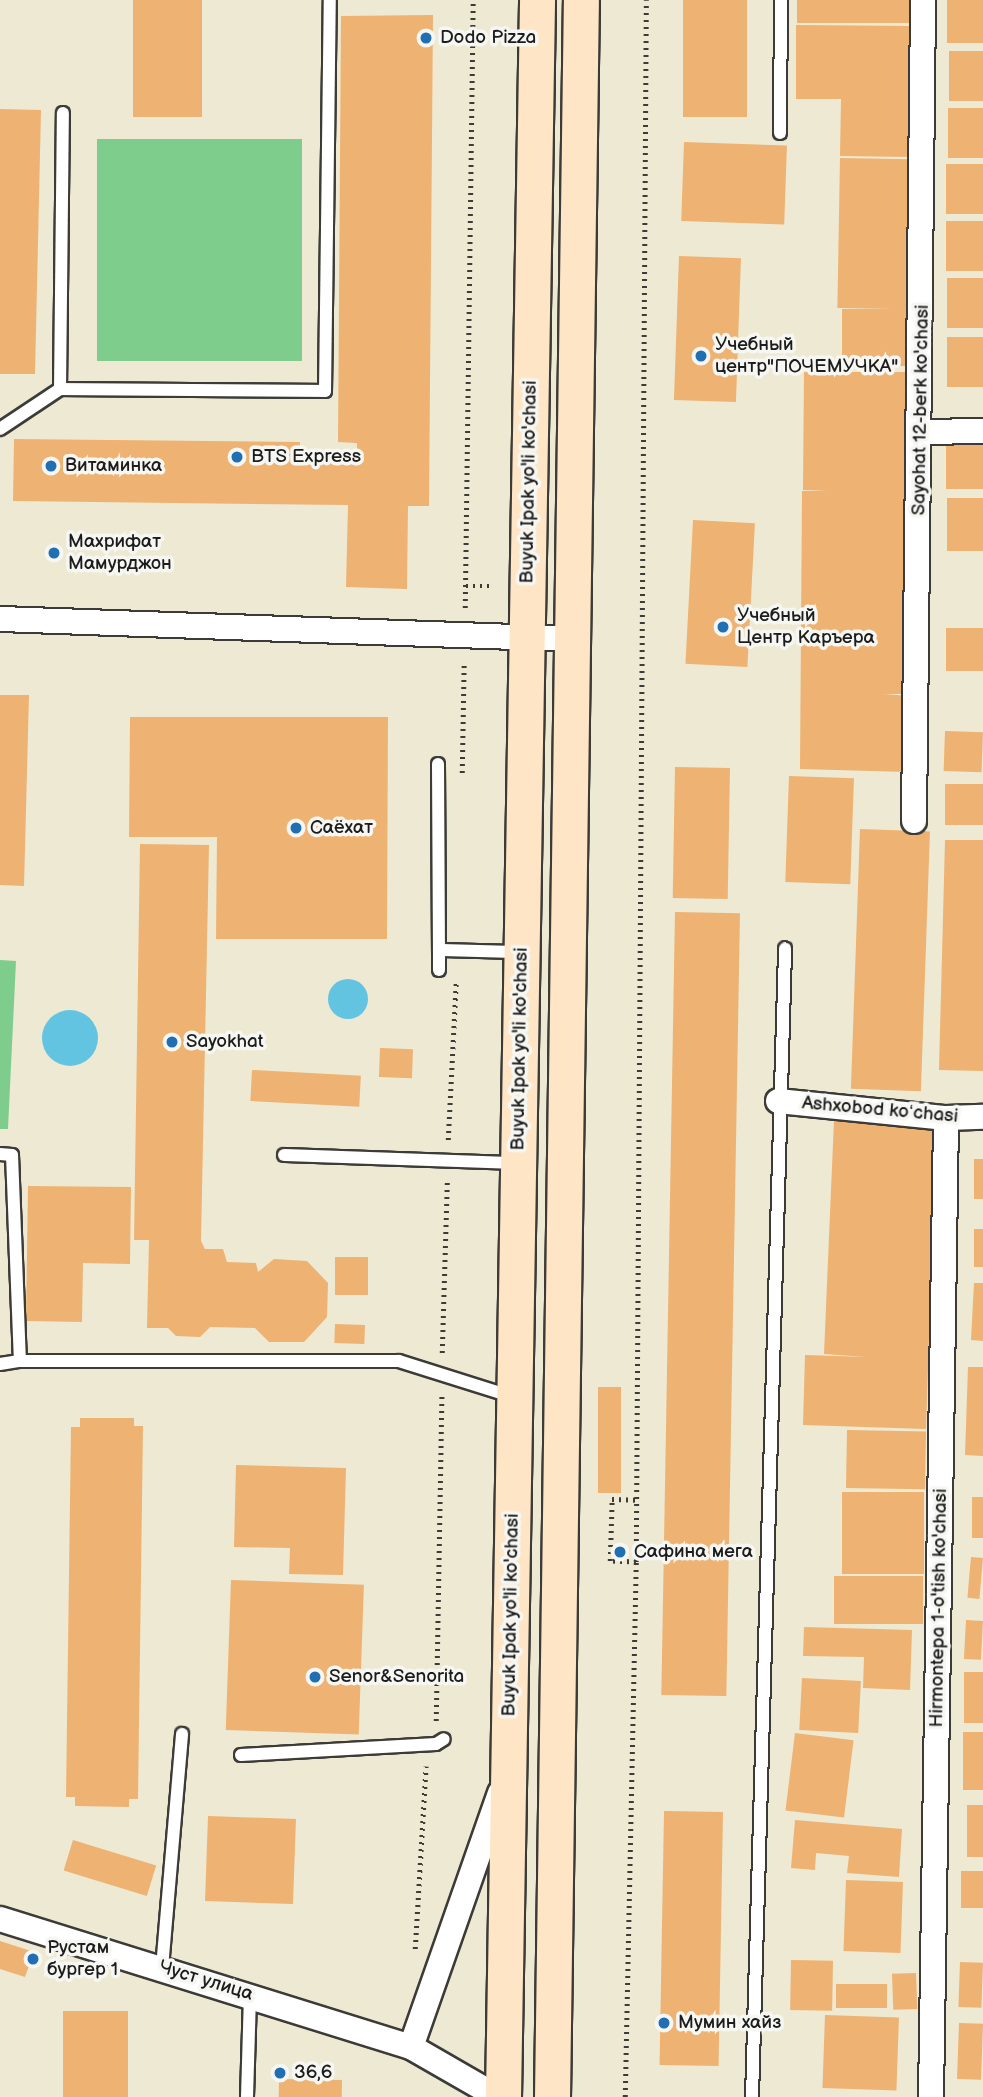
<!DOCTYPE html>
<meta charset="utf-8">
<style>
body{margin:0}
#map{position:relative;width:983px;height:2097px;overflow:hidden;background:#eee9d2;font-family:"Balsamiq Sans",sans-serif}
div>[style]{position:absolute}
.green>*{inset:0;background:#7fcd8c;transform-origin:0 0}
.water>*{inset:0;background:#62c4e1}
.round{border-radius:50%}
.building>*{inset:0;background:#eeb272;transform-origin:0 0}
.path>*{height:4.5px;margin-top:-2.25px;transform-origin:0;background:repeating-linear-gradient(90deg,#3c3b37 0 2px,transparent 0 7px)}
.roads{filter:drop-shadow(2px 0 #3c3b37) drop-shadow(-2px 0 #3c3b37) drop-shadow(0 2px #3c3b37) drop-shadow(0 -2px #3c3b37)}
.lane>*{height:12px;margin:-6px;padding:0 6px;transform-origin:6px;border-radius:6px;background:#fff}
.street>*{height:24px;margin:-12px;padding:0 12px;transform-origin:12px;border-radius:12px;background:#fff}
.secondary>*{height:35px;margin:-17.5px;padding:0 17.5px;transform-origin:17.5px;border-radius:17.5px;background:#fde5c5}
.dots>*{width:19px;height:19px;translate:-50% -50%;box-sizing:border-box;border:4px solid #f6f6f2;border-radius:50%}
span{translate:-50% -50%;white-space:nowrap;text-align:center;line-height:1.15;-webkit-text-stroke:7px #f6f6f2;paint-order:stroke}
.poi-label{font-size:19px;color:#1c1c1c}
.left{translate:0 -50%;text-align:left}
.street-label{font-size:19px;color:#1c1c1c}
</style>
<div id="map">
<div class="green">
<i style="left:97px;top:139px;width:205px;height:222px"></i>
<i style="clip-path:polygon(0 960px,16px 961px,8px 1129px,0 1129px)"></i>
</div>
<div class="water">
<i class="round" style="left:328px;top:979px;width:40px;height:40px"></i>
<i class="round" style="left:42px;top:1010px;width:56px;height:56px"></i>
</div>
<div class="building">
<i style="left:133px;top:0;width:69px;height:117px"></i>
<i style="left:683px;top:0;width:64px;height:117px"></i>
<i style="left:797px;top:0;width:114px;height:23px"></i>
<i style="left:947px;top:0;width:36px;height:43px"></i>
<i style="clip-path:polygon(433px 15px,429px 506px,408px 506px,407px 589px,346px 587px,348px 505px,13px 501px,14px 439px,300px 442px,299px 462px,357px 462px,357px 443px,338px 442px,341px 16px)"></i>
<i style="clip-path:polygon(796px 25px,912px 26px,911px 157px,840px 156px,841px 99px,796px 99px)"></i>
<i style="left:949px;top:51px;width:34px;height:50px"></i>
<i style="left:948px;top:108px;width:35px;height:50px"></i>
<i style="clip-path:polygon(0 109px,41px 110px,35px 374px,0 374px)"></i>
<i style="left:684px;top:142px;width:103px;height:79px;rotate:2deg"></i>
<i style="left:840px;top:158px;width:71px;height:150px;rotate:1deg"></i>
<i style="left:983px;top:164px;width:50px;height:37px;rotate:90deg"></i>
<i style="left:946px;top:221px;width:37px;height:50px"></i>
<i style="left:679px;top:256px;width:62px;height:144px;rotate:2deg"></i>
<i style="left:947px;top:278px;width:36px;height:50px"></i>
<i style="left:909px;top:309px;width:57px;height:67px;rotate:90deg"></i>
<i style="left:947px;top:337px;width:36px;height:50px"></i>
<i style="clip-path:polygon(804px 372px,909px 372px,909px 694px,884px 694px,909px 696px,907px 772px,800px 769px,802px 491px,828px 491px,803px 490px)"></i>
<i style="left:983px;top:444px;width:45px;height:37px;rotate:90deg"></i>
<i style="left:983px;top:498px;width:53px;height:36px;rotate:90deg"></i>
<i style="left:693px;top:520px;width:62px;height:144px;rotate:3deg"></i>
<i style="left:946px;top:628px;width:37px;height:43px"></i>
<i style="clip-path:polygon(0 695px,29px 695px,24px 886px,0 885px)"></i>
<i style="clip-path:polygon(130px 717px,388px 717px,387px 939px,216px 939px,217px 837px,129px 837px)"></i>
<i style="left:945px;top:731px;width:38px;height:40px;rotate:2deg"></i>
<i style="left:675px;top:767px;width:55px;height:131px;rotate:1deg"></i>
<i style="left:789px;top:776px;width:65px;height:106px;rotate:2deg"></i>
<i style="left:945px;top:784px;width:38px;height:41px"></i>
<i style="left:860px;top:829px;width:70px;height:260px;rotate:2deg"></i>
<i style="clip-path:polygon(945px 840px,983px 840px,983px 1071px,939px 1070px)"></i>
<i style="clip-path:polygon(140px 844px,209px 845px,201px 1241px,205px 1249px,223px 1249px,227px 1262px,256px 1263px,258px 1272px,274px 1259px,307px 1261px,328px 1283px,327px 1317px,304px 1342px,269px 1342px,255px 1328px,210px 1327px,200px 1337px,176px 1336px,168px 1328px,147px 1328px,149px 1240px,134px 1240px)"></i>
<i style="left:675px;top:912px;width:65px;height:783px;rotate:1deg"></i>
<i style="left:380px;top:1048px;width:33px;height:29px;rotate:2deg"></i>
<i style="left:252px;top:1070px;width:109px;height:31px;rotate:3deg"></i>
<i style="clip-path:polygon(834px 1120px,936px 1123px,926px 1429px,803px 1425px,805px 1355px,867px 1357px,824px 1354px)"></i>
<i style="left:974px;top:1159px;width:9px;height:40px"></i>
<i style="clip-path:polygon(28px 1186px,131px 1187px,130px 1264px,83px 1263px,82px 1322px,26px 1321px)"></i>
<i style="left:974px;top:1229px;width:9px;height:38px"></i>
<i style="left:335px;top:1257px;width:33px;height:38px"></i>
<i style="clip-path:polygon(974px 1283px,983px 1283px,983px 1341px,971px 1340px)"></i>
<i style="left:335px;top:1324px;width:30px;height:19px;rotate:2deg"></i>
<i style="clip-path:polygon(968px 1367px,983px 1367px,983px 1456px,965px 1455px)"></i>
<i style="left:598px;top:1387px;width:23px;height:106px"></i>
<i style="clip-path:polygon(80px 1418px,134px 1418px,134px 1426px,143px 1426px,138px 1799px,129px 1799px,129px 1807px,75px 1806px,75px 1797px,66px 1797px,71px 1427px,80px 1427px)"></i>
<i style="left:847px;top:1430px;width:79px;height:58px;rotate:1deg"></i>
<i style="clip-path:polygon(236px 1465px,346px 1468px,343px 1575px,289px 1574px,290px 1548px,234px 1547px)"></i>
<i style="left:842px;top:1492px;width:82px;height:82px"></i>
<i style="left:972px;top:1497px;width:11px;height:41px"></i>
<i style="left:971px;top:1557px;width:12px;height:41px;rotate:5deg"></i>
<i style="left:923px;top:1576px;width:48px;height:89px;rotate:90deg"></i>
<i style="left:231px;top:1580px;width:133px;height:150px;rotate:2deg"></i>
<i style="left:966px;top:1620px;width:17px;height:39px;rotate:3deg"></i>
<i style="clip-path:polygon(804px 1627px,912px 1630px,910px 1690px,863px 1688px,864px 1657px,803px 1656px)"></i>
<i style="left:964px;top:1672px;width:19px;height:51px"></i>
<i style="left:802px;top:1678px;width:59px;height:52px;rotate:3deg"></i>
<i style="left:963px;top:1732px;width:20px;height:58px"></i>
<i style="left:795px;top:1733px;width:59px;height:78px;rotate:7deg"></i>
<i style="left:967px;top:1805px;width:16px;height:52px"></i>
<i style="left:664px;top:1811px;width:59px;height:254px;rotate:1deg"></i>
<i style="left:208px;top:1816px;width:88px;height:85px;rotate:2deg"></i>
<i style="clip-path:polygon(795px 1820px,902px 1829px,899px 1877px,847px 1873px,849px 1856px,816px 1853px,815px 1870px,791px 1868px)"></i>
<i style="left:73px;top:1840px;width:87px;height:32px;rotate:17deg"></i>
<i style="left:961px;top:1871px;width:22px;height:37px"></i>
<i style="left:846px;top:1880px;width:57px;height:71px;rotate:2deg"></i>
<i style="clip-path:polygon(0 1941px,34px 1952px,25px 1977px,0 1969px)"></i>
<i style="left:791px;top:1960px;width:42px;height:50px;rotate:1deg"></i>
<i style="left:960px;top:1962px;width:23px;height:45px;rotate:2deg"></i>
<i style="left:916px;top:1973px;width:36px;height:24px;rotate:88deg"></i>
<i style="left:836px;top:1984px;width:51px;height:24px"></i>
<i style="left:63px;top:2011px;width:65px;height:86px"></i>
<i style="left:825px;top:2015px;width:74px;height:73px;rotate:2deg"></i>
<i style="left:959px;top:2023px;width:24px;height:56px;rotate:2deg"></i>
<i style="left:279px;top:2079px;width:63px;height:18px;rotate:1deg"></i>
</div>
<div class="path">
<i style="left:466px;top:586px;width:25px"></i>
<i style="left:465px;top:608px;width:608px;rotate:-89.25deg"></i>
<i style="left:462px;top:773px;width:111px;rotate:-89deg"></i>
<i style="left:448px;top:1140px;width:159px;rotate:-87.1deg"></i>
<i style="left:442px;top:1353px;width:173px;rotate:-88.3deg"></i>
<i style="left:636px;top:1562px;width:26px;rotate:-178deg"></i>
<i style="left:610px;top:1561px;width:62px;rotate:-88.2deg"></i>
<i style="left:612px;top:1499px;width:25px;rotate:2deg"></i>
<i style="left:436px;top:1721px;width:328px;rotate:-89deg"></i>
<i style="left:415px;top:1949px;width:183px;rotate:-86.6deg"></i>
<i style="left:625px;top:2097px;width:535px;rotate:-88.82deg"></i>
<i style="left:636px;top:1562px;width:1562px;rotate:-89.63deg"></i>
</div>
<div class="roads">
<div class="lane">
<i style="left:780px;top:133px;width:133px;rotate:-89.6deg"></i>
<i style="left:60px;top:389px;width:276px;rotate:-89.4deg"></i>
<i style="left:0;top:429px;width:72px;rotate:-33.7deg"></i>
<i style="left:60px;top:389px;width:265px;rotate:0.4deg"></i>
<i style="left:325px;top:391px;width:391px;rotate:-89.3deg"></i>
<i style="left:438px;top:764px;width:186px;rotate:89.7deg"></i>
<i style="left:439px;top:970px;width:20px;rotate:-90deg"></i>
<i style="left:439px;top:950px;width:79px;rotate:1.5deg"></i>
<i style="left:0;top:1154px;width:12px;rotate:5deg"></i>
<i style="left:12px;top:1155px;width:206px;rotate:87.8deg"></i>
<i style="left:20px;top:1361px;width:379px"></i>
<i style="left:399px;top:1361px;width:120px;rotate:17.5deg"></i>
<i style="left:284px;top:1155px;width:234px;rotate:2deg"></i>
<i style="left:0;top:1364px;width:20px;rotate:-9deg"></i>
<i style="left:241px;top:1755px;width:195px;rotate:-3.2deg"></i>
<i style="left:436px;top:1744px;width:9px;rotate:-32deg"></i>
<i style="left:162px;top:1968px;width:235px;rotate:-85.1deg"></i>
<i style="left:247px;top:2097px;width:103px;rotate:-88.3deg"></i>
<i style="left:752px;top:2097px;width:1149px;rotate:-88.35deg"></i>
</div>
<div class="street">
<i style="left:921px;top:432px;width:62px;rotate:-0.9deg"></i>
<i style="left:0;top:619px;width:572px;rotate:2deg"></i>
<i style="left:914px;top:821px;width:821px;rotate:-89.37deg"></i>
<i style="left:778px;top:1101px;width:169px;rotate:5.8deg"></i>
<i style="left:946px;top:1118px;width:37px;rotate:-2deg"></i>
<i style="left:0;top:1919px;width:430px;rotate:17.3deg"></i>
<i style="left:411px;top:2047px;width:100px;rotate:29.9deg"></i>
<i style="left:411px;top:2047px;width:269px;rotate:-70.7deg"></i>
<i style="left:931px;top:2097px;width:979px;rotate:-89.12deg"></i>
</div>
<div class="secondary">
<i style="left:503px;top:2097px;width:2097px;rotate:-89.07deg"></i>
<i style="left:552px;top:2097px;width:2097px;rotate:-89.21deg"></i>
</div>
</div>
<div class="dots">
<i style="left:426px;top:38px;background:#1f6fb2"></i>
<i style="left:701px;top:356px;background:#1f6fb2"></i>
<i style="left:237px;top:457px;background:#1f6fb2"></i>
<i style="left:51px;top:466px;background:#1f6fb2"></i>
<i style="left:54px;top:553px;background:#1f6fb2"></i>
<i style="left:723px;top:627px;background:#1f6fb2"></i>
<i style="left:296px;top:828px;background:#1f6fb2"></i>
<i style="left:172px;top:1042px;background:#1f6fb2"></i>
<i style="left:620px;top:1552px;background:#1f6fb2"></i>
<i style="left:315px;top:1677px;background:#1f6fb2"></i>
<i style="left:33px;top:1959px;background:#1f6fb2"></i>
<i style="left:664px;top:2023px;background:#1f6fb2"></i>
<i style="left:280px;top:2073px;background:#1f6fb2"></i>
</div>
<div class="poi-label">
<span class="left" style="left:440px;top:38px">Dodo Pizza</span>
<span class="left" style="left:715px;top:356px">Учебный<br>центр"ПОЧЕМУЧКА"</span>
<span class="left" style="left:251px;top:457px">BTS Express</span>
<span class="left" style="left:65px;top:466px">Витаминка</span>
<span class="left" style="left:68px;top:553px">Махрифат<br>Мамурджон</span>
<span class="left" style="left:737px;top:627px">Учебный<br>Центр Каръера</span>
<span class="left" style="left:310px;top:828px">Саёхат</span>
<span class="left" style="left:186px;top:1042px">Sayokhat</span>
<span class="left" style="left:634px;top:1552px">Сафина мега</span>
<span class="left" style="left:329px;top:1677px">Senor&amp;Senorita</span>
<span class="left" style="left:47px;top:1959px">Рустам<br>бургер 1</span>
<span class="left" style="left:678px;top:2023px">Мумин хайз</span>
<span class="left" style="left:294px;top:2073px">36,6</span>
</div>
<div class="street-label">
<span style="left:921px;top:410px;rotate:-89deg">Sayohat 12-berk ko'chasi</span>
<span style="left:529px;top:482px;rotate:-89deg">Buyuk Ipak yo'li ko'chasi</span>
<span style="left:520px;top:1049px;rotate:-89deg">Buyuk Ipak yo'li ko'chasi</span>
<span style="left:880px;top:1110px;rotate:5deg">Ashxobod koʻchasi</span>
<span style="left:939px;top:1608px;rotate:-89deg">Hirmontepa 1-o'tish ko'chasi</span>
<span style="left:511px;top:1615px;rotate:-89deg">Buyuk Ipak yo'li ko'chasi</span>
<span style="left:206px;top:1981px;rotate:17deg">Чуст улица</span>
</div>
</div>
